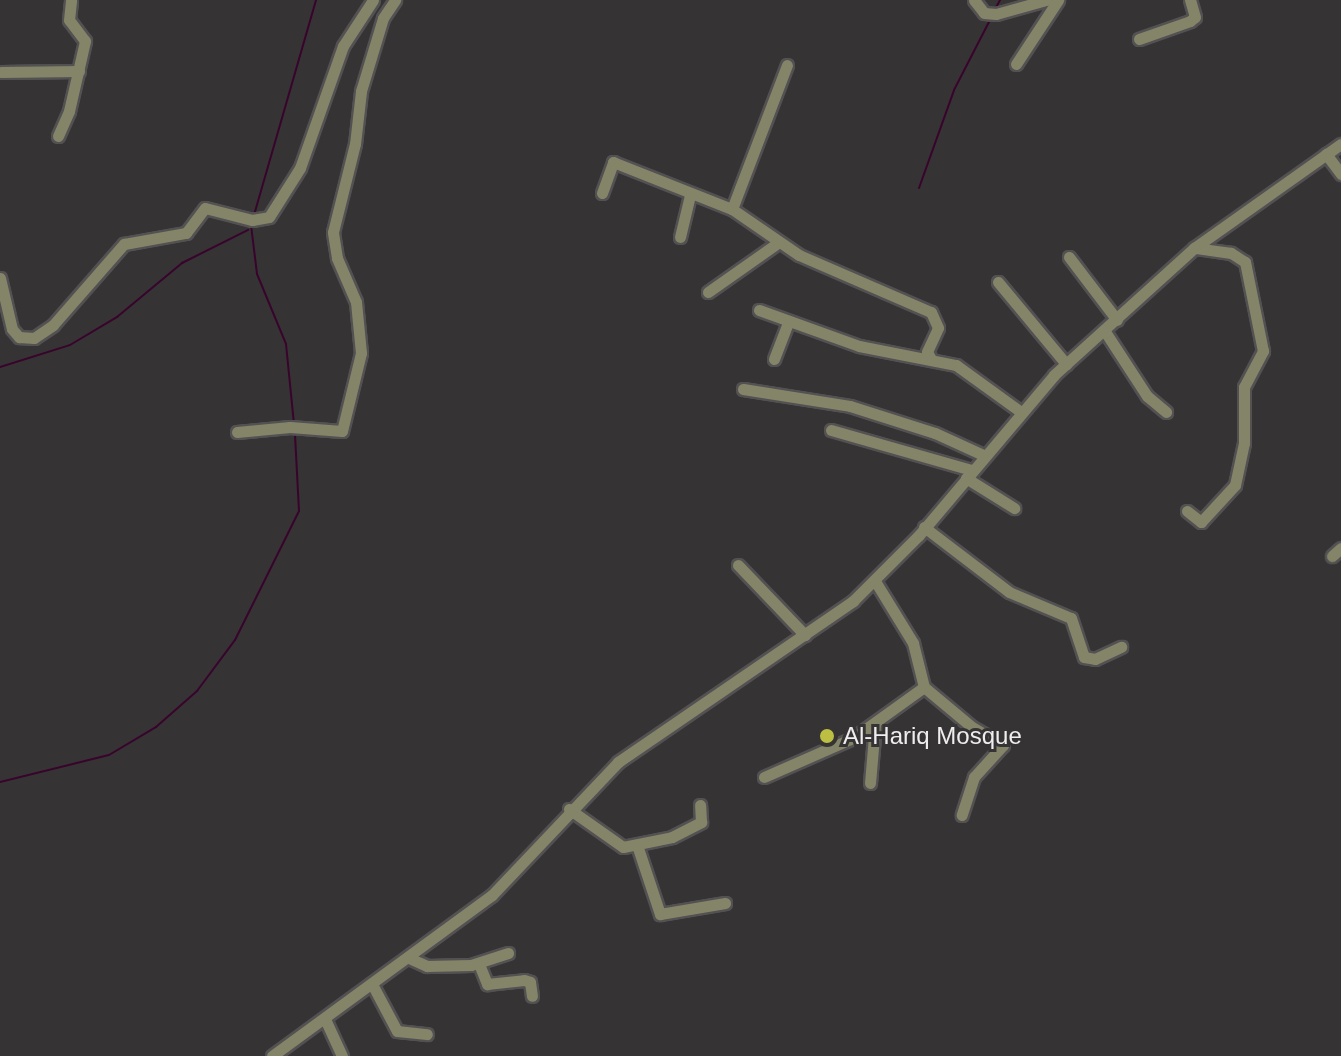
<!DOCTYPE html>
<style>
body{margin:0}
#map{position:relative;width:1341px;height:1056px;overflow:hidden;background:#363335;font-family:Helvetica,sans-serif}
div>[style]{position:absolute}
.stream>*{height:2px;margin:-1px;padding:0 1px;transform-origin:1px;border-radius:1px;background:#39042c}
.roads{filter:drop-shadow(2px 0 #545153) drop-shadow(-2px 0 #545153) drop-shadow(0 2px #545153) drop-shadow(0 -2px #545153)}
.minor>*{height:11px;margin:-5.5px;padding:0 5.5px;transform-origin:5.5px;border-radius:5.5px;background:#848568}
.dots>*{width:22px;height:22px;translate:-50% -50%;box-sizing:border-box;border:4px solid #363335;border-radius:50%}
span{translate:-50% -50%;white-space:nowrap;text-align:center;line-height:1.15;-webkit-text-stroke:6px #363335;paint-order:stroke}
.poi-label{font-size:24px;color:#efedee}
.left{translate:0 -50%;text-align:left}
</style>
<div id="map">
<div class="stream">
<i style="left:994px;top:11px;width:13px;rotate:-61deg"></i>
<i style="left:919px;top:188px;width:104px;rotate:-70.3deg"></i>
<i style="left:954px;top:90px;width:79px;rotate:-62.8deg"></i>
<i style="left:254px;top:215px;width:224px;rotate:-73.9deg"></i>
<i style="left:251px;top:225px;width:49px;rotate:83deg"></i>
<i style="left:257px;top:274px;width:76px;rotate:67.5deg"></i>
<i style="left:286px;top:344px;width:80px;rotate:84.3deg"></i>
<i style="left:0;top:367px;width:73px;rotate:-17.4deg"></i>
<i style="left:70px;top:345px;width:55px;rotate:-30.8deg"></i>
<i style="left:117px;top:317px;width:85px;rotate:-39.7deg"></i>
<i style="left:182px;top:263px;width:74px;rotate:-26.6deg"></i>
<i style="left:0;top:782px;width:112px;rotate:-13.9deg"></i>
<i style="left:109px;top:755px;width:55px;rotate:-30.8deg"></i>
<i style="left:156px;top:727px;width:55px;rotate:-41.3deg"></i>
<i style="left:197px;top:691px;width:64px;rotate:-53.3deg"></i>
<i style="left:235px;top:640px;width:144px;rotate:-63.6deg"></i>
<i style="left:299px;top:511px;width:77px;rotate:-93deg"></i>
</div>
<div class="roads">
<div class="minor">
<i style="left:974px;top:0;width:16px;rotate:52deg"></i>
<i style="left:984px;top:13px;width:12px;rotate:5deg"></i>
<i style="left:996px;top:14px;width:52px;rotate:-15.6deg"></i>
<i style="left:1139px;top:39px;width:54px;rotate:-19.4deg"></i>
<i style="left:1190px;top:21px;width:6px;rotate:-39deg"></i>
<i style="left:1195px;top:17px;width:18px;rotate:-106deg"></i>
<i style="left:1016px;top:64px;width:77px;rotate:-56.7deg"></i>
<i style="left:1px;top:72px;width:78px;rotate:-0.7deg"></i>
<i style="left:58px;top:136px;width:27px;rotate:-66deg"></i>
<i style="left:69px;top:111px;width:72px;rotate:-77.1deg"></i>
<i style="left:85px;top:41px;width:26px;rotate:-127deg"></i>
<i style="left:69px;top:20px;width:20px;rotate:-84deg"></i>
<i style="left:1326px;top:154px;width:25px;rotate:53deg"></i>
<i style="left:602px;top:193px;width:33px;rotate:-70deg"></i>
<i style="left:613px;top:162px;width:128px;rotate:21.6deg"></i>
<i style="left:732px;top:209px;width:81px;rotate:34.5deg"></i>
<i style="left:799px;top:255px;width:144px;rotate:23.4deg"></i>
<i style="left:931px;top:312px;width:17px;rotate:66deg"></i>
<i style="left:938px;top:328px;width:26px;rotate:115deg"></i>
<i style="left:927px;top:352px;width:8px;rotate:60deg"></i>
<i style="left:732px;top:209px;width:154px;rotate:-69.1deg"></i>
<i style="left:680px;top:237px;width:43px;rotate:-76.6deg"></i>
<i style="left:1069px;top:257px;width:79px;rotate:52.7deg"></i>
<i style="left:0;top:278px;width:52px;rotate:76.8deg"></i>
<i style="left:12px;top:329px;width:11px;rotate:49deg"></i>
<i style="left:19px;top:337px;width:15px;rotate:4deg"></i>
<i style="left:34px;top:338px;width:23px;rotate:-34deg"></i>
<i style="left:53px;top:325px;width:108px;rotate:-48.8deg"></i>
<i style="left:124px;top:244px;width:63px;rotate:-10.1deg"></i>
<i style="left:186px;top:233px;width:31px;rotate:-53deg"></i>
<i style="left:205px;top:208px;width:49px;rotate:14.3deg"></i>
<i style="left:252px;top:220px;width:17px;rotate:-10deg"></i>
<i style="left:269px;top:217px;width:58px;rotate:-57.7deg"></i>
<i style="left:300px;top:168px;width:129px;rotate:-70.6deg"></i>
<i style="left:343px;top:46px;width:55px;rotate:-56.9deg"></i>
<i style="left:998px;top:282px;width:107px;rotate:50.3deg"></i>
<i style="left:708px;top:292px;width:83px;rotate:-35.2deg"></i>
<i style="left:759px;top:310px;width:106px;rotate:19.8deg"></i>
<i style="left:859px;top:346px;width:99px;rotate:11.1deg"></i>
<i style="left:956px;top:365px;width:80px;rotate:35.9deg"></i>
<i style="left:1104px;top:330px;width:79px;rotate:56.9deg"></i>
<i style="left:1147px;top:396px;width:25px;rotate:40deg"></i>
<i style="left:774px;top:359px;width:40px;rotate:-69deg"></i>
<i style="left:743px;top:389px;width:108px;rotate:9deg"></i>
<i style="left:850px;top:406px;width:89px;rotate:17.6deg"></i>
<i style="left:935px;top:433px;width:53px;rotate:24.6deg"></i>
<i style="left:831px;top:430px;width:146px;rotate:15.9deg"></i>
<i style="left:237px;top:432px;width:53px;rotate:-5.4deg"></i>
<i style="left:290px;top:427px;width:52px;rotate:4.4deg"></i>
<i style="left:342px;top:431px;width:80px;rotate:-76.3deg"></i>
<i style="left:361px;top:353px;width:51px;rotate:-95.6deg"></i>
<i style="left:356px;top:302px;width:48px;rotate:-113.4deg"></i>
<i style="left:337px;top:258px;width:26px;rotate:-99deg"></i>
<i style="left:333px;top:232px;width:91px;rotate:-76deg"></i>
<i style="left:355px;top:144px;width:53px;rotate:-83.5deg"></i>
<i style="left:361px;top:91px;width:76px;rotate:-73.2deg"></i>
<i style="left:383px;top:18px;width:22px;rotate:-56deg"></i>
<i style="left:966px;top:478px;width:57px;rotate:32deg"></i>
<i style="left:1187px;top:511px;width:18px;rotate:38deg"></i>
<i style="left:1201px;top:522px;width:50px;rotate:-47.4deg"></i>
<i style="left:1235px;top:485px;width:43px;rotate:-77.9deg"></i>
<i style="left:1244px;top:443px;width:56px;rotate:-90deg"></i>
<i style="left:1244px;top:387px;width:41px;rotate:-62.2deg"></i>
<i style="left:1263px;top:351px;width:91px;rotate:-101.4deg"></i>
<i style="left:1245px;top:262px;width:17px;rotate:-147deg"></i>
<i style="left:1231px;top:253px;width:37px;rotate:-172deg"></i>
<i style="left:924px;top:527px;width:107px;rotate:37.4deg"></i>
<i style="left:1009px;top:592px;width:67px;rotate:22.8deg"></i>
<i style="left:1071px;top:618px;width:41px;rotate:71.6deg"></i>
<i style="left:1084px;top:657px;width:11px;rotate:10deg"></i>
<i style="left:1095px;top:659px;width:29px;rotate:-25deg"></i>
<i style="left:1332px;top:556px;width:12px;rotate:-42deg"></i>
<i style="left:738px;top:565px;width:97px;rotate:46.3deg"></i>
<i style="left:875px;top:581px;width:73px;rotate:58.5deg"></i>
<i style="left:913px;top:643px;width:45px;rotate:76deg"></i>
<i style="left:924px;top:687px;width:62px;rotate:39.8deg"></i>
<i style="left:972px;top:727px;width:36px;rotate:30deg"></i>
<i style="left:1003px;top:745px;width:43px;rotate:132.2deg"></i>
<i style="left:974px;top:777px;width:40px;rotate:108deg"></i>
<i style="left:764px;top:777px;width:97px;rotate:-23.7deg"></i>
<i style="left:853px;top:738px;width:87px;rotate:-35.7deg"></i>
<i style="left:870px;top:783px;width:58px;rotate:-85.1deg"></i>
<i style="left:569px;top:809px;width:66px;rotate:35.1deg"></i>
<i style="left:623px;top:847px;width:50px;rotate:-11.5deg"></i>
<i style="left:672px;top:837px;width:33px;rotate:-27deg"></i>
<i style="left:701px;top:822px;width:17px;rotate:-93deg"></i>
<i style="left:637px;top:845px;width:73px;rotate:71.6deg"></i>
<i style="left:660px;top:914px;width:66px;rotate:-9.6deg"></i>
<i style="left:409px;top:958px;width:20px;rotate:24deg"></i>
<i style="left:427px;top:966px;width:44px;rotate:-1.3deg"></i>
<i style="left:471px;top:965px;width:39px;rotate:-18deg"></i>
<i style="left:479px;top:964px;width:22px;rotate:68deg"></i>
<i style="left:487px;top:984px;width:37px;rotate:-6deg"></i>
<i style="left:524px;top:980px;width:6px;rotate:18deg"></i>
<i style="left:530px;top:982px;width:14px;rotate:82deg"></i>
<i style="left:372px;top:984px;width:53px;rotate:62deg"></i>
<i style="left:397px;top:1031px;width:30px;rotate:6deg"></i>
<i style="left:325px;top:1019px;width:41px;rotate:65.3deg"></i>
<i style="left:272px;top:1056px;width:273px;rotate:-36.2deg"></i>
<i style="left:492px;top:895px;width:183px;rotate:-46.5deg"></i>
<i style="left:618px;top:762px;width:285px;rotate:-34.4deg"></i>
<i style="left:853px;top:601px;width:93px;rotate:-45deg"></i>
<i style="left:919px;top:535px;width:209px;rotate:-49.8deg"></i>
<i style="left:1054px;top:375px;width:189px;rotate:-42.2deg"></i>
<i style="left:1194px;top:248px;width:180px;rotate:-35.3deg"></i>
</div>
</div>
<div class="dots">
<i style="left:827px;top:736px;background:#bdbf43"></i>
</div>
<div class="poi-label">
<span class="left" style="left:843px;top:736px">Al-Hariq Mosque</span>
</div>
</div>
